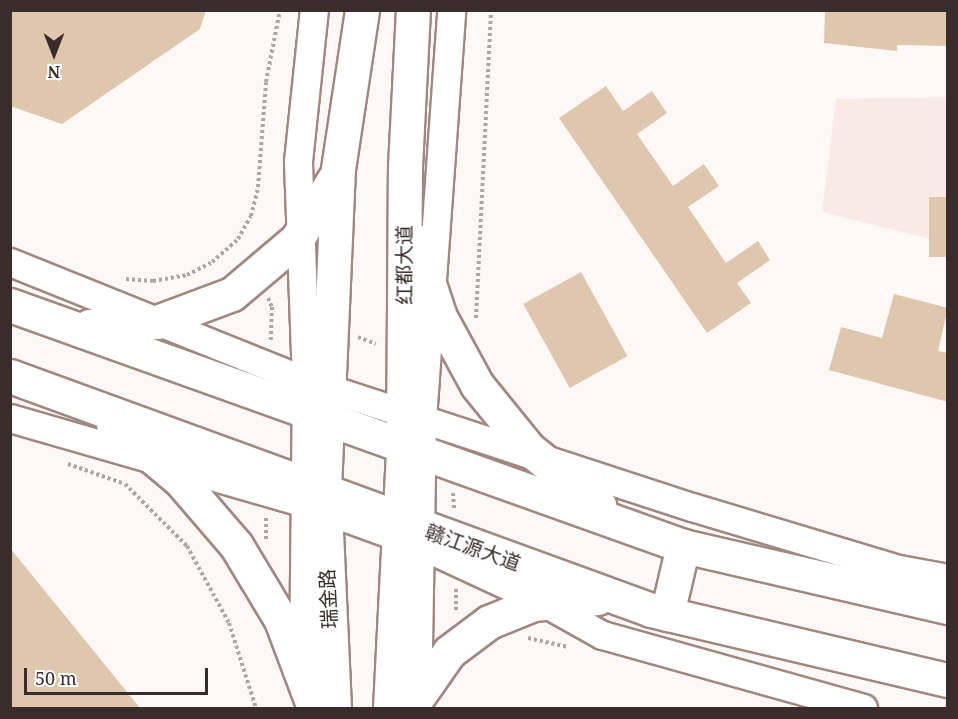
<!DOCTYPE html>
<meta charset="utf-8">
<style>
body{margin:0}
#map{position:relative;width:958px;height:719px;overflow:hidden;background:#fdf7f5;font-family:"Noto Serif","Noto Sans SC",serif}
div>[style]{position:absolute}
.built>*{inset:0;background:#f9eae6}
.building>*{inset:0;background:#dec7ac;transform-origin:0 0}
.path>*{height:4px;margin-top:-2px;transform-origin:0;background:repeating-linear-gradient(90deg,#aea6a4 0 3px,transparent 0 6px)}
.roads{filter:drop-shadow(2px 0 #a08780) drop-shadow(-2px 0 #a08780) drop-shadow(0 2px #a08780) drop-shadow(0 -2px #a08780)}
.minor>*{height:27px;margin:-13.5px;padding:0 13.5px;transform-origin:13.5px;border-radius:13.5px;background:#fff}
.major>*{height:33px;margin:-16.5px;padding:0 16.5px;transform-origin:16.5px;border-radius:16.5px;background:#fff}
span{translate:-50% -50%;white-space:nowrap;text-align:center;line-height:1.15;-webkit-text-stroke:4.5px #fff;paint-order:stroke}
.street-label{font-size:20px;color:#382d2a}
.frame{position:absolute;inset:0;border:12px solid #382d2a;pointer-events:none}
.north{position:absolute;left:24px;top:24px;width:60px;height:60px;-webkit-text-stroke:4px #fff;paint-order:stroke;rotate:180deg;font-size:16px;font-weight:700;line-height:24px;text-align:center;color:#382d2a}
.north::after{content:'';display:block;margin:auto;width:21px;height:27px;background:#382d2a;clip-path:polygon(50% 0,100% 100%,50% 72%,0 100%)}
.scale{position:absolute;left:24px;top:668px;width:184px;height:27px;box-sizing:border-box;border:3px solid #382d2a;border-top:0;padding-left:8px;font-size:18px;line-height:21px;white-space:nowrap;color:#382d2a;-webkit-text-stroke:4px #fff;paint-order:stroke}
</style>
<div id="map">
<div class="built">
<i style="clip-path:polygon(947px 97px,947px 243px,822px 212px,836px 99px)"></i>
</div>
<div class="building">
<i style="clip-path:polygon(10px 10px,206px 10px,200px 29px,62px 124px,10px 106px)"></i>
<i style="clip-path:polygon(825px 10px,948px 10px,948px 46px,897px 45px,897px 51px,824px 43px)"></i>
<i style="clip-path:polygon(606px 86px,623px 111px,652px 91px,667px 113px,637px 134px,673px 186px,704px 164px,719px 186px,688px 207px,726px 263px,758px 241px,770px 260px,737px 283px,751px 303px,707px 333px,559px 118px)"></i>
<i style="left:948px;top:197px;width:60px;height:19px;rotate:90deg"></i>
<i style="left:581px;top:272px;width:96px;height:66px;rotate:61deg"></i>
<i style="clip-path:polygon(894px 294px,948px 308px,938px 351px,948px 353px,948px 402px,829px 370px,841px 327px,882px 338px)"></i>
<i style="clip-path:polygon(10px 548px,140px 708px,10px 708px)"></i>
</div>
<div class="path">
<i style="left:126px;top:279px;width:27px;rotate:4deg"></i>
<i style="left:153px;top:281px;width:35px;rotate:-10deg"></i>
<i style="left:187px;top:275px;width:28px;rotate:-27deg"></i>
<i style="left:212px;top:262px;width:35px;rotate:-41deg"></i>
<i style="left:238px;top:239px;width:26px;rotate:-61deg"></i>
<i style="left:251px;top:216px;width:30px;rotate:-76deg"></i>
<i style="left:258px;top:187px;width:105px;rotate:-85.6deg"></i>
<i style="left:266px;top:82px;width:73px;rotate:-79deg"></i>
<i style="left:268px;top:298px;width:10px;rotate:66deg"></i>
<i style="left:272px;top:307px;width:34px;rotate:92deg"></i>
<i style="left:476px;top:318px;width:308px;rotate:-87.2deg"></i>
<i style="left:358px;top:337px;width:19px;rotate:21deg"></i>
<i style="left:68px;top:464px;width:60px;rotate:19.3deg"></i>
<i style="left:125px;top:484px;width:88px;rotate:45deg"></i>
<i style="left:187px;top:546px;width:88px;rotate:61.4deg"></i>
<i style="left:229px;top:623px;width:89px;rotate:72.4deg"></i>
<i style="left:453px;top:493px;width:16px;rotate:86deg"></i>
<i style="left:266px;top:539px;width:23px;rotate:-90deg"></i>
<i style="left:456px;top:589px;width:22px;rotate:90deg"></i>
<i style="left:528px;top:638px;width:41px;rotate:12.7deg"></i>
</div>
<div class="roads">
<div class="minor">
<i style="left:10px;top:262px;width:319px;rotate:21.9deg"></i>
<i style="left:306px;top:381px;width:406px;rotate:18.1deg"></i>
<i style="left:692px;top:507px;width:216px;rotate:16.7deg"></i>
<i style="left:899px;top:569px;width:50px;rotate:10.4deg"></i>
<i style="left:10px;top:418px;width:307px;rotate:16.1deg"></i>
<i style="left:305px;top:503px;width:120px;rotate:19.9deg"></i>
<i style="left:418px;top:544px;width:138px;rotate:24.9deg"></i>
<i style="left:543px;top:602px;width:68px;rotate:29.2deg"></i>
<i style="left:602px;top:635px;width:271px;rotate:15.6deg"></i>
<i style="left:303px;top:668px;width:287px;rotate:-89.4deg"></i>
<i style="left:306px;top:381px;width:220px;rotate:-92.1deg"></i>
<i style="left:298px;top:161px;width:152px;rotate:-84deg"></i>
<i style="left:417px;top:704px;width:285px;rotate:-89deg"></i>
<i style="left:422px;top:419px;width:410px;rotate:-85.9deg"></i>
</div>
<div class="major">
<i style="left:415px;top:241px;width:80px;rotate:71.8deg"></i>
<i style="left:440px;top:317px;width:77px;rotate:61.4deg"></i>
<i style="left:477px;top:385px;width:82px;rotate:50.9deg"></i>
<i style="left:529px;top:449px;width:90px;rotate:38.7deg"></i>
<i style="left:10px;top:305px;width:715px;rotate:19.7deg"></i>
<i style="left:683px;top:546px;width:272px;rotate:13deg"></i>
<i style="left:89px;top:326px;width:68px;rotate:-3.4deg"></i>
<i style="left:157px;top:322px;width:80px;rotate:-20.5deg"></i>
<i style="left:232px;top:294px;width:85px;rotate:-40.2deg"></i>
<i style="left:297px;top:239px;width:70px;rotate:-58.3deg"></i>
<i style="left:10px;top:376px;width:682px;rotate:20.05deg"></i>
<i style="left:651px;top:610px;width:305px;rotate:13.3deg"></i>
<i style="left:113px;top:424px;width:87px;rotate:39.9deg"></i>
<i style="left:180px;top:480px;width:86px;rotate:49.3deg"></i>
<i style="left:236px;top:545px;width:87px;rotate:59deg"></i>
<i style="left:281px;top:620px;width:94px;rotate:69.4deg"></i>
<i style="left:667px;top:614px;width:70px;rotate:-76.8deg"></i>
<i style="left:334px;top:708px;width:219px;rotate:-92.6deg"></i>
<i style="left:324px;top:489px;width:320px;rotate:-87.5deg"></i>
<i style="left:338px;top:169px;width:161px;rotate:-81.4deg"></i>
<i style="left:390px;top:708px;width:261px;rotate:-87.1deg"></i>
<i style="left:403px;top:447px;width:280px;rotate:-89.6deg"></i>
<i style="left:405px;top:167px;width:157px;rotate:-87.1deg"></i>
<i style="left:410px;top:708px;width:68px;rotate:-55.1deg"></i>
<i style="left:449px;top:652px;width:50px;rotate:-36.9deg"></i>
<i style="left:489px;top:622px;width:48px;rotate:-22.2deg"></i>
<i style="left:533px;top:604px;width:65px;rotate:-5.3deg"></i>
</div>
</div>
<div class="street-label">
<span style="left:404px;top:265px;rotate:-90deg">红都大道</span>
<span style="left:473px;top:547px;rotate:20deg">赣江源大道</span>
<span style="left:328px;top:599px;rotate:-93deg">瑞金路</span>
</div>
<div class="frame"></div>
<div class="north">N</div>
<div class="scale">50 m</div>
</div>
